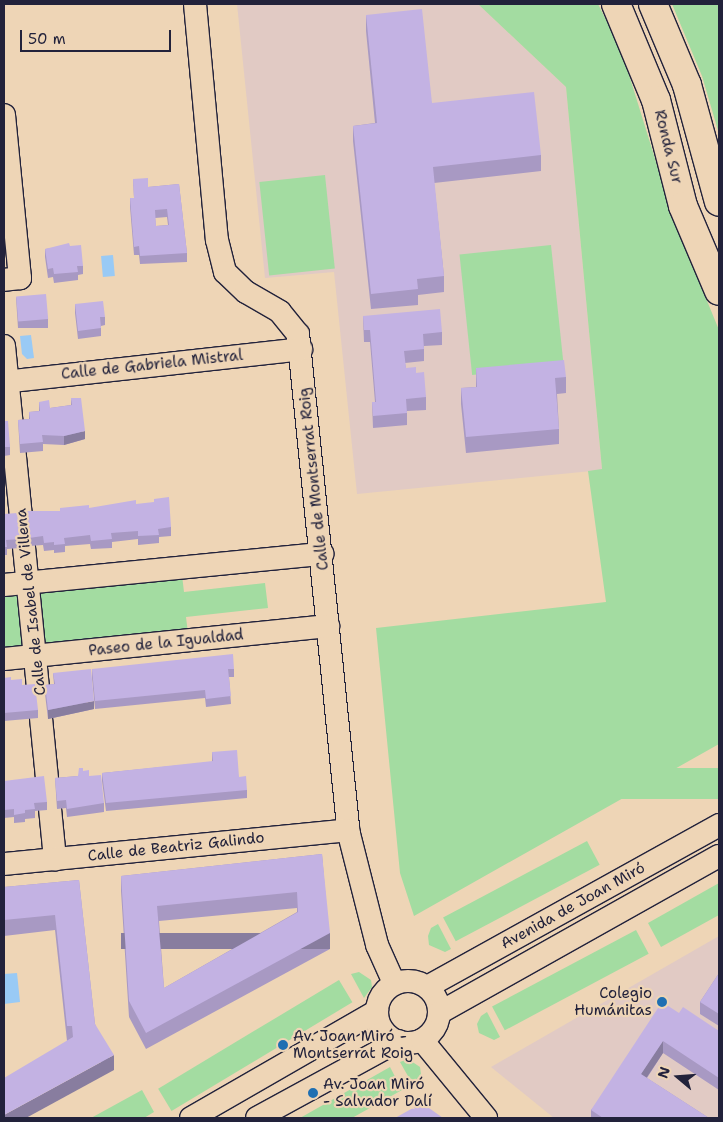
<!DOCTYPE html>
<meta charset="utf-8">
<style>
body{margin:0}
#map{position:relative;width:723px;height:1122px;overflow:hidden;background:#eed5b6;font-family:"Shantell Sans",sans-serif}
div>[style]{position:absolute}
.built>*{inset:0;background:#e1cac4}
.green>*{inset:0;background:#a3dca1;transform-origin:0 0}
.water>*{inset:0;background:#99caf5;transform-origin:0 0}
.roads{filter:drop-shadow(1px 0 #22223b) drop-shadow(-1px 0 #22223b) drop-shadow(0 1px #22223b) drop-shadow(0 -1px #22223b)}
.minor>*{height:22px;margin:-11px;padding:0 11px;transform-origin:11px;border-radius:11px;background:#eed5b6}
.minor>.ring{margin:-11px;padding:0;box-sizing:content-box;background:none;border:22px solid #eed5b6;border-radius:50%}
.major>*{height:28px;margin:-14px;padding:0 14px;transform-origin:14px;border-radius:14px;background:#eed5b6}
.wall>*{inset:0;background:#a899c3}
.shaded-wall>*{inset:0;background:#887d9f;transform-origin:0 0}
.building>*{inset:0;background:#c3b2e3;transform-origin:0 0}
.dots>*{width:14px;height:14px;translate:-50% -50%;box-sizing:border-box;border:2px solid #eed5b6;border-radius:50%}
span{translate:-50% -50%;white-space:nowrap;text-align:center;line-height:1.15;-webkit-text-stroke:4.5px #eed5b6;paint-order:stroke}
.street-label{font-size:15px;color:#22223b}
.poi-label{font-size:15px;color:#22223b}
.right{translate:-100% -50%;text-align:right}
.left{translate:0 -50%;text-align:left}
.frame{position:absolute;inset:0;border:5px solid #22223b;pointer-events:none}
.north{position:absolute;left:653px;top:1052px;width:50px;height:50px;-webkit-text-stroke:4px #eed5b6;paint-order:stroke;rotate:288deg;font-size:14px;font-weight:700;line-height:20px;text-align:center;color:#22223b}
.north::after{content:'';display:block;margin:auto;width:18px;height:22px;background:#22223b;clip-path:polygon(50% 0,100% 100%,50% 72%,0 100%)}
.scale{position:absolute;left:20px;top:30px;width:151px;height:22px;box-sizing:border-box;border:2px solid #22223b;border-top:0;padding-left:6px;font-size:15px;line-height:18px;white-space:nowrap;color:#22223b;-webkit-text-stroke:4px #eed5b6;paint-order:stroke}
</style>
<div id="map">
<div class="built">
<i style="clip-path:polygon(237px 4px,478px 4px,566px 87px,602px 470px,357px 494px,334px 272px,265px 278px)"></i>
<i style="clip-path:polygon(719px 936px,719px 1118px,554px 1118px,491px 1067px)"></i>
</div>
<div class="green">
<i style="clip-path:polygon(478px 4px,598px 4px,621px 49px,675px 223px,719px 330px,719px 744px,414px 916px,400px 873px,376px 628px,606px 602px,588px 471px,602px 469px,566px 87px)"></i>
<i style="clip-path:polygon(672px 4px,719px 4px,719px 134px,702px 76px)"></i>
<i style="left:325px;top:175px;width:94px;height:66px;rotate:84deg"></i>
<i style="left:551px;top:245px;width:121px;height:92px;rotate:84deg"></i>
<i style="clip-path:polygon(182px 575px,184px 592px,265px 583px,268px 608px,186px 617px,188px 633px,44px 648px,38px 590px)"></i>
<i style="clip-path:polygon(24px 593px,28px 650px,4px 652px,4px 594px)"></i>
<i style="left:719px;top:768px;width:31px;height:136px;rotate:90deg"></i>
<i style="left:587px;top:841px;width:27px;height:163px;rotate:62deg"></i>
<i style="clip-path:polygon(719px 883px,719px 915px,661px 947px,648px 923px)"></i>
<i style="clip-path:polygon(438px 924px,451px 949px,445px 952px,429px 945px,428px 936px,431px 928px)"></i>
<i style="left:636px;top:930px;width:27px;height:163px;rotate:62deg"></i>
<i style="clip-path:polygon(359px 972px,371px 980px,372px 987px,364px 998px,351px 974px)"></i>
<i style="left:339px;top:980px;width:26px;height:211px;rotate:59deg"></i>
<i style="clip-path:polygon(487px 1012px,500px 1037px,494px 1040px,479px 1033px,477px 1024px,481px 1016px)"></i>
<i style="clip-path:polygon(408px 1059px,420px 1067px,421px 1074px,413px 1085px,400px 1062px)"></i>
<i style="clip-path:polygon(390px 1067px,402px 1090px,352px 1118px,300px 1118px)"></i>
<i style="clip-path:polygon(142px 1090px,154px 1112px,144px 1118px,91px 1118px)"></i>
</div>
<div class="water">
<i style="left:113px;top:255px;width:21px;height:12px;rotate:85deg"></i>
<i style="clip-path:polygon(31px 335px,34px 358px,27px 359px,22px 354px,20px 336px)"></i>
<i style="clip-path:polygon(17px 973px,20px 1002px,4px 1004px,4px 974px)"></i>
</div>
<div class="roads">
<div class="minor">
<i style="left:195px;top:4px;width:237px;rotate:84.7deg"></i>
<i style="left:217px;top:240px;width:33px;rotate:76deg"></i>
<i style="left:225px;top:272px;width:29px;rotate:44deg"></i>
<i style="left:246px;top:292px;width:39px;rotate:30deg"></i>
<i style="left:280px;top:312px;width:28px;rotate:51deg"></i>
<i style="left:298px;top:334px;width:499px;rotate:84.2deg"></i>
<i style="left:348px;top:830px;width:119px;rotate:75.8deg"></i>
<i style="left:377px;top:945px;width:42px;rotate:65.9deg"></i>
<i style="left:4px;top:115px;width:164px;rotate:84.4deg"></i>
<i style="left:20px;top:278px;width:16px;rotate:173deg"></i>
<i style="left:4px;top:346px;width:516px;rotate:84.32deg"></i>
<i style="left:4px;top:382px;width:299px;rotate:-6.3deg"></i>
<i style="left:4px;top:585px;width:320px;rotate:-5.6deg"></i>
<i style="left:4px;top:659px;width:326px;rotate:-5.8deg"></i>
<i style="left:4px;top:864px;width:346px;rotate:-5.6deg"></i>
<i class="ring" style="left:377px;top:981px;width:40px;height:40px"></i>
<i style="left:427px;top:987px;width:334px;rotate:-29deg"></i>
<i style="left:439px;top:1013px;width:321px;rotate:-29.3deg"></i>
<i style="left:422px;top:1040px;width:101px;rotate:50.6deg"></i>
<i style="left:191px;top:1118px;width:215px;rotate:-29.9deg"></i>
<i style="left:257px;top:1118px;width:161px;rotate:-28.6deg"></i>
</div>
<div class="major">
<i style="left:616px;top:4px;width:104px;rotate:67.4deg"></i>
<i style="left:656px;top:100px;width:109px;rotate:75.7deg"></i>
<i style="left:683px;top:206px;width:92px;rotate:67deg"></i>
<i style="left:653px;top:4px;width:88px;rotate:67.2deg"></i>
<i style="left:687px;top:85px;width:121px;rotate:74.7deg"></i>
</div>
</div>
<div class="wall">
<i style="clip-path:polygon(366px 15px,432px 103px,541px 155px,541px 171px,434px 183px,444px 276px,444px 292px,418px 295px,418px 305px,371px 309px,353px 141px,353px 126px,375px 123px,366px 31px)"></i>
<i style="clip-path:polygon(evenodd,133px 179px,148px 187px,179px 184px,187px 253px,187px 262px,140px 264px,139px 255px,134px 255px,130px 207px,130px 198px,134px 198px,133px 179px,167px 217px,168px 225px,156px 226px,155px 218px,167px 217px)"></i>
<i style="clip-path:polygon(70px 246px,83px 266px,83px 274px,78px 275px,78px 280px,54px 283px,53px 277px,48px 278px,45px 257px,45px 249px)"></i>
<i style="clip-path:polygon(16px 297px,48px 319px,48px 328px,18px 328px)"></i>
<i style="clip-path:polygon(75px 304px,105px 317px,105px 325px,101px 326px,101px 336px,78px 339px,75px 313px)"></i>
<i style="clip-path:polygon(363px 316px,442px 332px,442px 345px,424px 346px,424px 361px,405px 363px,406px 368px,416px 373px,426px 397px,426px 410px,407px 411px,407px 425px,373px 428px,372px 402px,375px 402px,370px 342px,364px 342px)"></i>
<i style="clip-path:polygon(476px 368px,566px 377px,566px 393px,557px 394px,559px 429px,559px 444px,466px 453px,461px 404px,461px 388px,476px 387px)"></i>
<i style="clip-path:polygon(71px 398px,85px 439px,64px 445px,43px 444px,43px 451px,20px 453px,18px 420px,29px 419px,29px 412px,39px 411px,39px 402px,50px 408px,71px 405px)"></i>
<i style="clip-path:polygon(4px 421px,10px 447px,10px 455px,4px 456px)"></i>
<i style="clip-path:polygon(136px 504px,171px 527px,171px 536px,159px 537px,159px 543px,138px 545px,138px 539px,112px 542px,112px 548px,91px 549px,90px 544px,65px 546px,65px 552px,54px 553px,54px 550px,44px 551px,43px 545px,29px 546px,27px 520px,27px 511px,60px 511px)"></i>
<i style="clip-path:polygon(4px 514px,20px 539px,20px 548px,7px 549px,7px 555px,4px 555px)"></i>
<i style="clip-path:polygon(92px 669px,234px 669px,234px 677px,229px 677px,231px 704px,206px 707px,205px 698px,95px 709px,92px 678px)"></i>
<i style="clip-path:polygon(53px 673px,94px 709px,48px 719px,45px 694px,45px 685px,54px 684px)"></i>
<i style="clip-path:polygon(4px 678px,22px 685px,38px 710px,38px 718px,4px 721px)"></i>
<i style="clip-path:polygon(212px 752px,239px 777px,247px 790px,247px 798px,106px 811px,102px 781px,102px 773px,212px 762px)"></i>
<i style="clip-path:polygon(83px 771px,89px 776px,104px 803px,104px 812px,67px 817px,66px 808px,57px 809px,55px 778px,78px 776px)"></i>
<i style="clip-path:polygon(4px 781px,47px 802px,47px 810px,35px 811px,35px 818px,25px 819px,25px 822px,14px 823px,14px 817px,4px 818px)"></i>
<i style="clip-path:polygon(evenodd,322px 854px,330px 949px,146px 1049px,129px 1017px,121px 891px,121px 876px,322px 854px,297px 908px,297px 912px,164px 988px,159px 921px,297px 908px)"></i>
<i style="clip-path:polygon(79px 880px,95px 1024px,114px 1070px,67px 1041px,55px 930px,4px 936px,4px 887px)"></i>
<i style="clip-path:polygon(719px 973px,719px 1026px,700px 1014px,700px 1002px)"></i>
<i style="clip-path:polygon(679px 1013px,719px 1031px,719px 1090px,663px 1053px,647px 1078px,709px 1118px,591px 1118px,591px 1110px)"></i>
</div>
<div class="shaded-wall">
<i style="clip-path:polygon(85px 431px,85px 439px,64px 445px,64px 436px)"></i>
<i style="clip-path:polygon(94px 701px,94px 709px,48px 719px,48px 710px)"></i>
<i style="left:330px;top:933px;width:16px;height:209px;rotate:90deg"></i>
<i style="clip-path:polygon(663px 1041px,663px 1053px,641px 1086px,641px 1074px)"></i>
<i style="clip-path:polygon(114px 1055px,114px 1070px,26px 1118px,4px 1118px,4px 1115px)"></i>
</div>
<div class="building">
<i style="clip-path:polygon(422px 9px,432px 103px,534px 92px,541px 155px,433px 167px,444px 276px,417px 279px,418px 289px,371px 294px,353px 126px,377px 123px,366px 15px)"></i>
<i style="clip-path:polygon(evenodd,148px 178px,148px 187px,179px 184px,187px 253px,140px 256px,139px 246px,134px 247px,130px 198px,134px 198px,133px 179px,148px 178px,167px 209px,169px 225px,156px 226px,155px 210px,167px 209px)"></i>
<i style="clip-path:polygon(69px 243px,70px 246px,81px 245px,83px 266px,77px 266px,78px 272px,54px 274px,53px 268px,48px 269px,45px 249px)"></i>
<i style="left:46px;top:294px;width:25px;height:30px;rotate:85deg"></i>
<i style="clip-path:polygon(103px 301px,105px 317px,100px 317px,101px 328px,78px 331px,75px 304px)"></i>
<i style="clip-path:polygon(440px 309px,442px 332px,423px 334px,424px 349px,404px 351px,406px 368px,416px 367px,416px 373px,424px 372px,426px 397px,406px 399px,407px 413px,373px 416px,372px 402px,376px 402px,370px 330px,364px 330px,363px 316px)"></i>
<i style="clip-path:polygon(564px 360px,566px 377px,555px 378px,559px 429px,466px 437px,461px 388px,477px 387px,476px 368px)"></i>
<i style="clip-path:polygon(71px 398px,81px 398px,85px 431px,64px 436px,42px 435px,43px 442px,20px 444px,18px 420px,30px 419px,29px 412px,40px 411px,39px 402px,49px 400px,50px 408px,72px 405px)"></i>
<i style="clip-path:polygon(4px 421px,8px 421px,10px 447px,4px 447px)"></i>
<i style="clip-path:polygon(169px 497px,171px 527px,158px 529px,159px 535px,138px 536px,138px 531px,111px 533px,112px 539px,91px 541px,90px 535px,64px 538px,65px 544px,54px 545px,54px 542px,44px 543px,43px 536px,29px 538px,27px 511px,60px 511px,60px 508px,89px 505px,89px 508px,136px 500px,136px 504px,154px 502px,154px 499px)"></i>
<i style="clip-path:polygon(17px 513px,20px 539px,6px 540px,7px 547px,4px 547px,4px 514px)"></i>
<i style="clip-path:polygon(233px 654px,234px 669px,228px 669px,231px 696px,206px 699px,205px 690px,95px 701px,92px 669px)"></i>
<i style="clip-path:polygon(91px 669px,94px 701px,48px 710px,45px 685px,55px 684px,53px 673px)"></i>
<i style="clip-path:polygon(11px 677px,11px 680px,22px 679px,22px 685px,35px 684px,38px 710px,4px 713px,4px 678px)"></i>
<i style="clip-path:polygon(237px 750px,239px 777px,246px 776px,247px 790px,106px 803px,102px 773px,213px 761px,212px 752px)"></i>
<i style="clip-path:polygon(79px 768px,83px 768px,83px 771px,89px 770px,89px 776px,101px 775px,104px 803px,67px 809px,66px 800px,57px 801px,55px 778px,78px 776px)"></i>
<i style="clip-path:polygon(44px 776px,47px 802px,34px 803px,35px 809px,25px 810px,25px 813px,14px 815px,14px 809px,4px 810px,4px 781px)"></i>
<i style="clip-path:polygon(evenodd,322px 854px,330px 933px,146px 1033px,129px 1001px,121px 876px,322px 854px,297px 892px,298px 912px,164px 988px,157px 906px,297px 892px)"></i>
<i style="clip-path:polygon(79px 880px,95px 1024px,114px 1055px,4px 1115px,4px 1078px,73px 1037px,72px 1026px,67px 1026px,55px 915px,4px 920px,4px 887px)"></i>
<i style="clip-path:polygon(719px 973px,719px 1014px,700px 1002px)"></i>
<i style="clip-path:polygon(662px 1002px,679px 1013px,683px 1007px,719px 1031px,719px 1078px,663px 1041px,641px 1074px,709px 1118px,603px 1118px,591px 1110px)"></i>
<i style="clip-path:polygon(422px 1103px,443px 1118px,395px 1118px)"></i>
</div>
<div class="dots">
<i style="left:662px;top:1002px;background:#1f6fb2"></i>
<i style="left:283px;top:1045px;background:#1f6fb2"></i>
<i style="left:313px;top:1093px;background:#1f6fb2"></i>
</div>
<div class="street-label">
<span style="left:668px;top:147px;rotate:76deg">Ronda Sur</span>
<span style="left:152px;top:365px;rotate:-6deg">Calle de Gabriela Mistral</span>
<span style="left:314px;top:479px;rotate:-96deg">Calle de Montserrat Roig</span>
<span style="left:31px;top:602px;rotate:-96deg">Calle de Isabel de Villena</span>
<span style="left:166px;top:643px;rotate:-6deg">Paseo de la Igualdad</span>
<span style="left:176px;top:847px;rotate:-6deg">Calle de Beatriz Galindo</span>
<span style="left:573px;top:906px;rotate:-29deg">Avenida de Joan Miró</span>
</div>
<div class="poi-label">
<span class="right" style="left:652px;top:1002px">Colegio<br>Humánitas</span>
<span class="left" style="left:293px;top:1045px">Av. Joan Miró -<br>Montserrat Roig</span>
<span class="left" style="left:323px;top:1093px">Av. Joan Miró<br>- Salvador Dalí</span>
</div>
<div class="frame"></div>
<div class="north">N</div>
<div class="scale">50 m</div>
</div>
